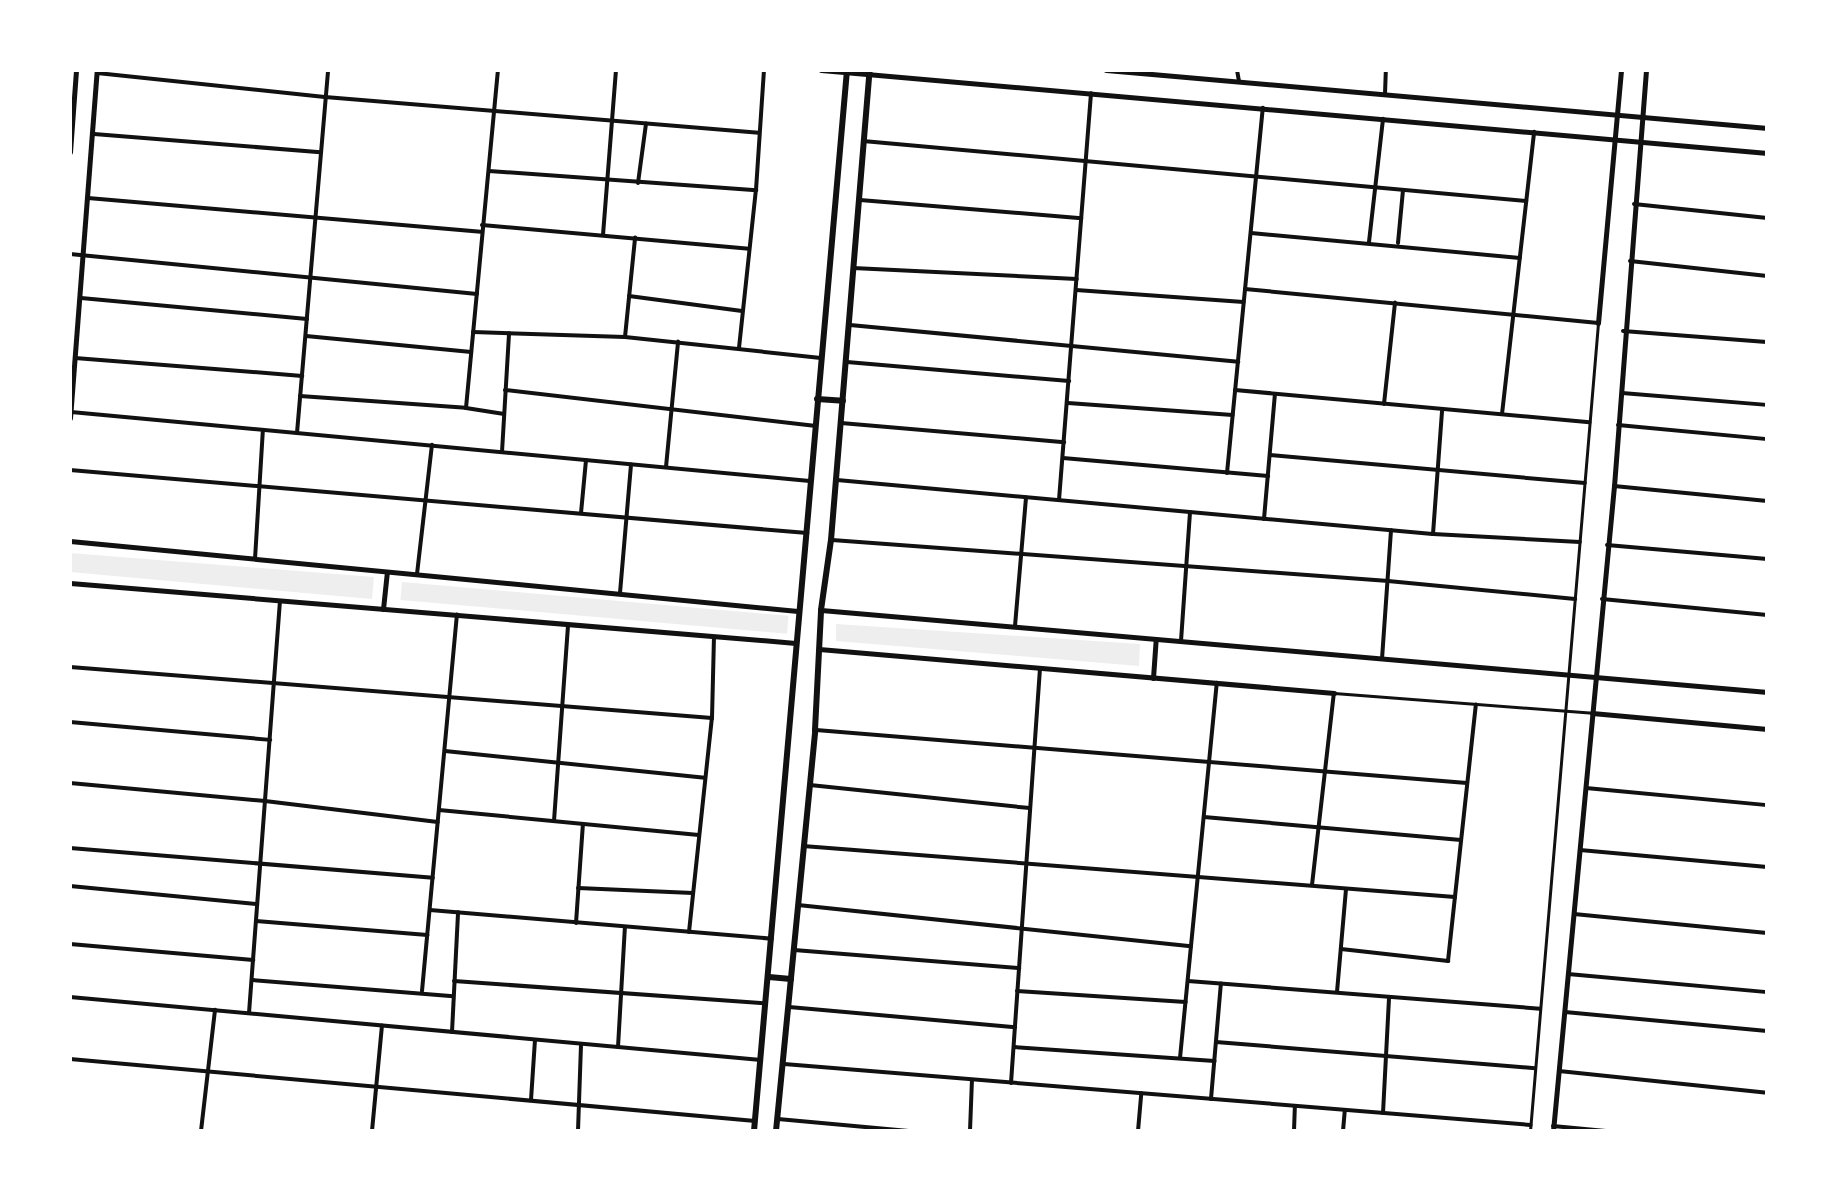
<!DOCTYPE html>
<style>
body{margin:0}
#map{position:relative;width:1837px;height:1201px;overflow:hidden;background:#fff;font-family:Commissioner,sans-serif}
div>[style]{position:absolute}
.green>*{inset:0;background:#eee;transform-origin:0 0}
.pedestrian>*{height:3px;margin:-1.5px;padding:0 1.5px;transform-origin:1.5px;border-radius:1.5px;background:#111}
.minor>*{height:4px;margin:-2px;padding:0 2px;transform-origin:2px;border-radius:2px;background:#111}
.tertiary>*{height:5px;margin:-2.5px;padding:0 2.5px;transform-origin:2.5px;border-radius:2.5px;background:#111}
.secondary>*{height:6px;margin:-3px;padding:0 3px;transform-origin:3px;border-radius:3px;background:#111}
span{translate:-50% -50%;white-space:nowrap;text-align:center;line-height:1.15;-webkit-text-stroke:8px #fff;paint-order:stroke}
.frame{position:absolute;inset:0;border:72px solid #fff;pointer-events:none}
</style>
<div id="map">
<div class="green">
<i style="clip-path:polygon(70px 553px,374px 577px,372px 599px,70px 572px)"></i>
<i style="left:402px;top:582px;width:388px;height:18px;rotate:5deg"></i>
<i style="clip-path:polygon(836px 624px,1140px 644px,1139px 666px,836px 641px)"></i>
</div>
<div class="pedestrian">
<i style="left:1334px;top:693px;width:259px;rotate:4.4deg"></i>
<i style="left:1530px;top:1131px;width:811px;rotate:-85.19deg"></i>
</div>
<div class="minor">
<i style="left:1237px;top:70px;width:11px;rotate:80deg"></i>
<i style="left:97px;top:73px;width:229px;rotate:6deg"></i>
<i style="left:325px;top:97px;width:435px;rotate:4.7deg"></i>
<i style="left:1385px;top:94px;width:24px;rotate:-88deg"></i>
<i style="left:94px;top:134px;width:227px;rotate:4.6deg"></i>
<i style="left:863px;top:141px;width:666px;rotate:5.17deg"></i>
<i style="left:489px;top:171px;width:268px;rotate:4.1deg"></i>
<i style="left:638px;top:183px;width:60px;rotate:-82.3deg"></i>
<i style="left:88px;top:198px;width:394px;rotate:4.9deg"></i>
<i style="left:860px;top:200px;width:222px;rotate:4.7deg"></i>
<i style="left:1634px;top:204px;width:134px;rotate:6deg"></i>
<i style="left:482px;top:225px;width:268px;rotate:5.1deg"></i>
<i style="left:1251px;top:233px;width:270px;rotate:5.3deg"></i>
<i style="left:603px;top:235px;width:166px;rotate:-85.5deg"></i>
<i style="left:1369px;top:242px;width:124px;rotate:-83.5deg"></i>
<i style="left:1398px;top:243px;width:53px;rotate:-84.6deg"></i>
<i style="left:70px;top:254px;width:409px;rotate:5.6deg"></i>
<i style="left:1630px;top:261px;width:138px;rotate:6.2deg"></i>
<i style="left:853px;top:268px;width:224px;rotate:2.8deg"></i>
<i style="left:1245px;top:289px;width:355px;rotate:5.5deg"></i>
<i style="left:1076px;top:290px;width:168px;rotate:4.1deg"></i>
<i style="left:629px;top:296px;width:114px;rotate:7.6deg"></i>
<i style="left:81px;top:298px;width:227px;rotate:5.3deg"></i>
<i style="left:850px;top:325px;width:390px;rotate:5.4deg"></i>
<i style="left:1623px;top:331px;width:144px;rotate:4.4deg"></i>
<i style="left:473px;top:332px;width:152px;rotate:1.9deg"></i>
<i style="left:625px;top:337px;width:197px;rotate:6.1deg"></i>
<i style="left:306px;top:336px;width:166px;rotate:5.5deg"></i>
<i style="left:625px;top:337px;width:100px;rotate:-84.2deg"></i>
<i style="left:739px;top:348px;width:159px;rotate:-83.9deg"></i>
<i style="left:756px;top:190px;width:120px;rotate:-86.2deg"></i>
<i style="left:75px;top:358px;width:228px;rotate:4.5deg"></i>
<i style="left:847px;top:362px;width:223px;rotate:4.9deg"></i>
<i style="left:505px;top:390px;width:311px;rotate:6.6deg"></i>
<i style="left:1235px;top:390px;width:356px;rotate:5.2deg"></i>
<i style="left:1622px;top:393px;width:145px;rotate:4.7deg"></i>
<i style="left:300px;top:396px;width:166px;rotate:4.1deg"></i>
<i style="left:466px;top:408px;width:37px;rotate:9deg"></i>
<i style="left:1068px;top:403px;width:165px;rotate:4.2deg"></i>
<i style="left:1384px;top:404px;width:102px;rotate:-83.8deg"></i>
<i style="left:466px;top:408px;width:340px;rotate:-84.6deg"></i>
<i style="left:71px;top:412px;width:742px;rotate:5.33deg"></i>
<i style="left:1502px;top:414px;width:284px;rotate:-83.5deg"></i>
<i style="left:841px;top:423px;width:224px;rotate:4.9deg"></i>
<i style="left:1618px;top:425px;width:150px;rotate:5.4deg"></i>
<i style="left:297px;top:433px;width:364px;rotate:-85.1deg"></i>
<i style="left:502px;top:452px;width:119px;rotate:-86.6deg"></i>
<i style="left:1270px;top:455px;width:316px;rotate:5.1deg"></i>
<i style="left:1063px;top:458px;width:206px;rotate:5deg"></i>
<i style="left:666px;top:467px;width:126px;rotate:-84.5deg"></i>
<i style="left:70px;top:470px;width:740px;rotate:4.89deg"></i>
<i style="left:1227px;top:473px;width:367px;rotate:-84.4deg"></i>
<i style="left:837px;top:480px;width:598px;rotate:5.18deg"></i>
<i style="left:1433px;top:534px;width:147px;rotate:3.1deg"></i>
<i style="left:1614px;top:486px;width:154px;rotate:5.6deg"></i>
<i style="left:1059px;top:500px;width:408px;rotate:-85.5deg"></i>
<i style="left:581px;top:513px;width:53px;rotate:-84.6deg"></i>
<i style="left:1264px;top:519px;width:125px;rotate:-85deg"></i>
<i style="left:1433px;top:534px;width:123px;rotate:-85.8deg"></i>
<i style="left:832px;top:540px;width:558px;rotate:4.22deg"></i>
<i style="left:1388px;top:581px;width:188px;rotate:5.5deg"></i>
<i style="left:1607px;top:545px;width:161px;rotate:5deg"></i>
<i style="left:255px;top:559px;width:129px;rotate:-86.5deg"></i>
<i style="left:417px;top:574px;width:130px;rotate:-83.4deg"></i>
<i style="left:620px;top:593px;width:129px;rotate:-85.1deg"></i>
<i style="left:1602px;top:599px;width:166px;rotate:5.5deg"></i>
<i style="left:1015px;top:626px;width:129px;rotate:-85.1deg"></i>
<i style="left:1181px;top:641px;width:129px;rotate:-86deg"></i>
<i style="left:1382px;top:659px;width:129px;rotate:-86deg"></i>
<i style="left:70px;top:667px;width:644px;rotate:4.54deg"></i>
<i style="left:70px;top:722px;width:201px;rotate:5.1deg"></i>
<i style="left:816px;top:730px;width:653px;rotate:4.65deg"></i>
<i style="left:445px;top:751px;width:261px;rotate:5.9deg"></i>
<i style="left:70px;top:783px;width:196px;rotate:5.3deg"></i>
<i style="left:265px;top:801px;width:174px;rotate:6.9deg"></i>
<i style="left:810px;top:785px;width:221px;rotate:6deg"></i>
<i style="left:1586px;top:788px;width:182px;rotate:5.4deg"></i>
<i style="left:439px;top:810px;width:261px;rotate:5.5deg"></i>
<i style="left:1204px;top:817px;width:258px;rotate:5.1deg"></i>
<i style="left:554px;top:821px;width:196px;rotate:-85.9deg"></i>
<i style="left:803px;top:846px;width:654px;rotate:4.47deg"></i>
<i style="left:70px;top:848px;width:364px;rotate:4.7deg"></i>
<i style="left:1580px;top:850px;width:188px;rotate:5.2deg"></i>
<i style="left:1312px;top:885px;width:193px;rotate:-83.5deg"></i>
<i style="left:70px;top:886px;width:188px;rotate:5.5deg"></i>
<i style="left:578px;top:888px;width:115px;rotate:2.5deg"></i>
<i style="left:798px;top:905px;width:395px;rotate:6deg"></i>
<i style="left:430px;top:910px;width:343px;rotate:4.8deg"></i>
<i style="left:1574px;top:914px;width:194px;rotate:5.6deg"></i>
<i style="left:256px;top:921px;width:172px;rotate:4.7deg"></i>
<i style="left:576px;top:923px;width:99px;rotate:-86deg"></i>
<i style="left:689px;top:932px;width:215px;rotate:-83.9deg"></i>
<i style="left:712px;top:718px;width:81px;rotate:-88.6deg"></i>
<i style="left:70px;top:944px;width:184px;rotate:5deg"></i>
<i style="left:1341px;top:949px;width:108px;rotate:6.4deg"></i>
<i style="left:1448px;top:961px;width:258px;rotate:-83.8deg"></i>
<i style="left:794px;top:950px;width:226px;rotate:4.6deg"></i>
<i style="left:1568px;top:974px;width:200px;rotate:5.2deg"></i>
<i style="left:252px;top:980px;width:202px;rotate:4.6deg"></i>
<i style="left:454px;top:981px;width:311px;rotate:4.1deg"></i>
<i style="left:1188px;top:981px;width:353px;rotate:4.5deg"></i>
<i style="left:422px;top:991px;width:378px;rotate:-84.7deg"></i>
<i style="left:1017px;top:991px;width:169px;rotate:3.7deg"></i>
<i style="left:1337px;top:992px;width:103px;rotate:-85deg"></i>
<i style="left:70px;top:997px;width:694px;rotate:5.21deg"></i>
<i style="left:789px;top:1007px;width:227px;rotate:5.1deg"></i>
<i style="left:1565px;top:1012px;width:203px;rotate:5.4deg"></i>
<i style="left:249px;top:1013px;width:413px;rotate:-85.7deg"></i>
<i style="left:452px;top:1032px;width:120px;rotate:-87.1deg"></i>
<i style="left:1216px;top:1042px;width:320px;rotate:4.7deg"></i>
<i style="left:618px;top:1047px;width:120px;rotate:-86.7deg"></i>
<i style="left:1014px;top:1047px;width:201px;rotate:4deg"></i>
<i style="left:1180px;top:1058px;width:377px;rotate:-84.4deg"></i>
<i style="left:70px;top:1059px;width:688px;rotate:5.17deg"></i>
<i style="left:784px;top:1064px;width:749px;rotate:4.67deg"></i>
<i style="left:1559px;top:1071px;width:209px;rotate:6deg"></i>
<i style="left:1011px;top:1083px;width:416px;rotate:-86deg"></i>
<i style="left:1211px;top:1099px;width:116px;rotate:-85.1deg"></i>
<i style="left:531px;top:1100px;width:60px;rotate:-86.2deg"></i>
<i style="left:1383px;top:1113px;width:116px;rotate:-87deg"></i>
<i style="left:778px;top:1119px;width:134px;rotate:5.2deg"></i>
<i style="left:1553px;top:1126px;width:53px;rotate:5.4deg"></i>
<i style="left:201px;top:1131px;width:122px;rotate:-83.4deg"></i>
<i style="left:372px;top:1131px;width:106px;rotate:-84.6deg"></i>
<i style="left:578px;top:1131px;width:87px;rotate:-88deg"></i>
<i style="left:970px;top:1131px;width:51px;rotate:-87.8deg"></i>
<i style="left:1138px;top:1131px;width:38px;rotate:-85deg"></i>
<i style="left:1294px;top:1131px;width:25px;rotate:-88deg"></i>
<i style="left:1343px;top:1131px;width:21px;rotate:-85deg"></i>
</div>
<div class="tertiary">
<i style="left:821px;top:70px;width:950px;rotate:5.01deg"></i>
<i style="left:1106px;top:70px;width:664px;rotate:5.01deg"></i>
<i style="left:70px;top:152px;width:82px;rotate:-85.8deg"></i>
<i style="left:1598px;top:323px;width:254px;rotate:-84.8deg"></i>
<i style="left:70px;top:418px;width:349px;rotate:-85.6deg"></i>
<i style="left:70px;top:541px;width:731px;rotate:5.49deg"></i>
<i style="left:70px;top:583px;width:728px;rotate:4.72deg"></i>
<i style="left:383px;top:609px;width:37px;rotate:-84deg"></i>
<i style="left:821px;top:610px;width:950px;rotate:4.95deg"></i>
<i style="left:819px;top:649px;width:517px;rotate:4.88deg"></i>
<i style="left:1153px;top:678px;width:39px;rotate:-86deg"></i>
<i style="left:1592px;top:713px;width:176px;rotate:5.2deg"></i>
<i style="left:1553px;top:1131px;width:648px;rotate:-84.6deg"></i>
<i style="left:1614px;top:486px;width:417px;rotate:-85.6deg"></i>
</div>
<div class="secondary">
<i style="left:817px;top:399px;width:26px;rotate:4deg"></i>
<i style="left:769px;top:977px;width:22px;rotate:5deg"></i>
<i style="left:754px;top:1131px;width:1065px;rotate:-84.99deg"></i>
<i style="left:776px;top:1131px;width:403px;rotate:-84.4deg"></i>
<i style="left:815px;top:730px;width:120px;rotate:-87.1deg"></i>
<i style="left:821px;top:610px;width:71px;rotate:-81.9deg"></i>
<i style="left:831px;top:540px;width:472px;rotate:-85.3deg"></i>
</div>
<div class="frame"></div>
</div>
